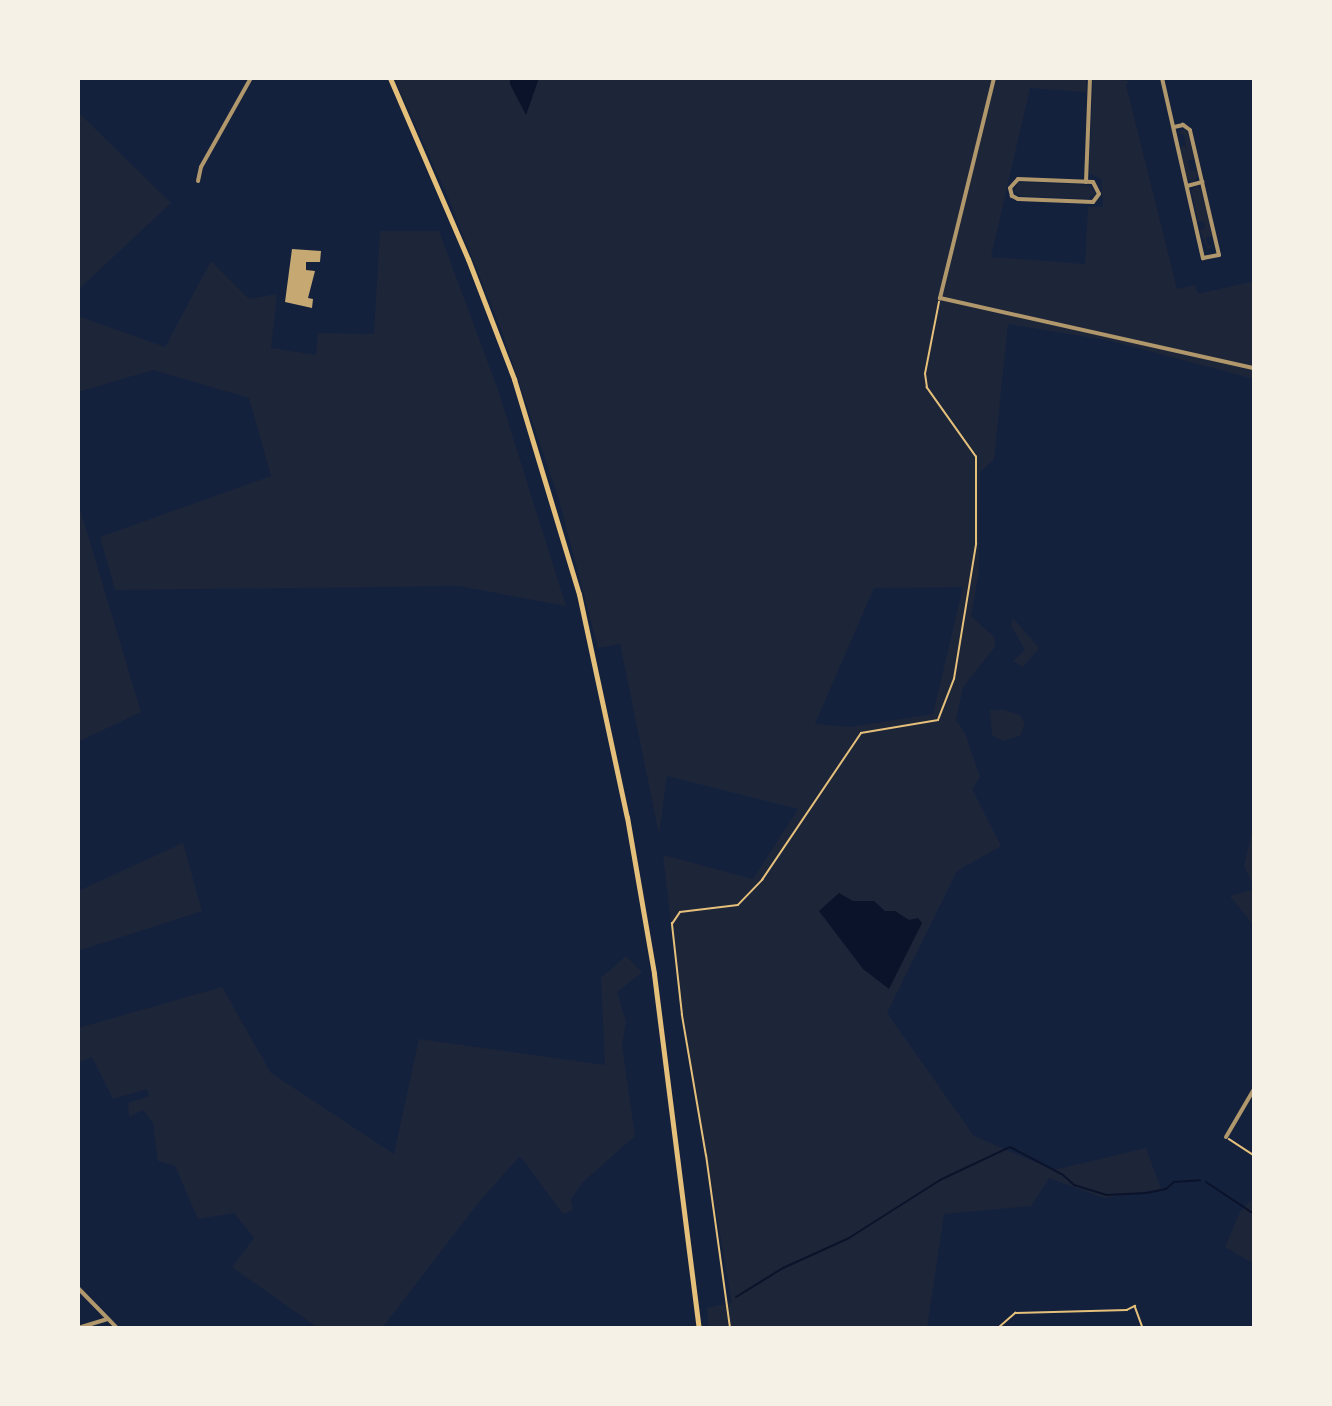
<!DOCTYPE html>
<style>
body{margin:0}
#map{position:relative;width:1332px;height:1406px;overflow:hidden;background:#14213d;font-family:Karla,sans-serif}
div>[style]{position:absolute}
.green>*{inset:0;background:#1d2539}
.water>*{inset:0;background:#0b132b}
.stream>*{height:2px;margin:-1px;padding:0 1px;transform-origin:1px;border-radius:1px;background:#0b132b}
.building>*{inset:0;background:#c6a872}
.path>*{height:1.5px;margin:-0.75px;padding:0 0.75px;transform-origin:0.75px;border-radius:0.75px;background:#e5c07b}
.minor>*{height:4px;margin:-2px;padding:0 2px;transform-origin:2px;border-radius:2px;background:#b1986c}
.primary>*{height:5px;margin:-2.5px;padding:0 2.5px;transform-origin:2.5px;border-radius:2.5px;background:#e5c07b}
span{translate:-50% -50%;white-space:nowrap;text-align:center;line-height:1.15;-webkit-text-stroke:4.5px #f6f1e7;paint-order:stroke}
.frame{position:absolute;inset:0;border:80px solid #f6f1e7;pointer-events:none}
</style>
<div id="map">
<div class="green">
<i style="clip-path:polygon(evenodd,394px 78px,1086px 78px,1086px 92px,1030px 88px,991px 257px,1085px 264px,1088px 207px,1103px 207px,1101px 179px,1089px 173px,1093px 78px,1130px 81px,1126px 85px,1177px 289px,1195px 285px,1198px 294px,1254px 281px,1254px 379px,1111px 341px,1008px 324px,994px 459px,980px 472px,979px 571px,971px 616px,994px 637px,995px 647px,963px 687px,956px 720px,965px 733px,980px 777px,972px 789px,1001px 846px,957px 871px,887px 1013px,974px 1136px,1054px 1170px,1146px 1148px,1161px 1189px,1104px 1198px,1049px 1178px,1031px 1206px,944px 1214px,927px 1328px,709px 1328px,707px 1308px,732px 1303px,682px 1015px,663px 855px,753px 879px,798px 809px,667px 776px,659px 834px,620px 644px,598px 648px,559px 500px,502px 332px,447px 195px,394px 78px,963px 587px,933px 714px,850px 727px,815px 724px,874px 588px,963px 587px)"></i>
<i style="clip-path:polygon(78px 112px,171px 203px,78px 290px)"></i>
<i style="clip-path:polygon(1184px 129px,1188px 132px,1194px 159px,1188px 161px,1191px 171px,1197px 170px,1198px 176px,1192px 182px,1187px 179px,1180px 147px,1186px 146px,1184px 135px,1179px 133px)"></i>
<i style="clip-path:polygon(1018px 182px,1089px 185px,1095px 193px,1088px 199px,1020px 196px,1014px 192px)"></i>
<i style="clip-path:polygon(1197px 186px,1201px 189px,1212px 236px,1206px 238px,1208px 246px,1212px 245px,1208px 250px,1200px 230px,1205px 229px,1204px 221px,1198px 222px,1191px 190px)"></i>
<i style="clip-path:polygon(380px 231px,439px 231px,498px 390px,566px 606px,459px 586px,115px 590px,100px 537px,271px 476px,249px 398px,153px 370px,78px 392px,78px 316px,165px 347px,211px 261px,249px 299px,277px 294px,271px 348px,316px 355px,318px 333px,374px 334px)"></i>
<i style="clip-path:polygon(78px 502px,141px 712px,78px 742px)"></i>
<i style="clip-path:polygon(1013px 618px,1039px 648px,1023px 667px,1013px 661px,1025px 650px,1011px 625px)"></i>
<i style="clip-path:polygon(1004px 710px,1020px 715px,1025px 724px,1020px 736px,1003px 741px,992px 735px,990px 710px)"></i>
<i style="clip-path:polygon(1254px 823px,1254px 887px,1244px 866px)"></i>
<i style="clip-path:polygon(183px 843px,202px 911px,78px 951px,78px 891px)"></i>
<i style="clip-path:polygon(1254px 889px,1254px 926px,1230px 896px)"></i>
<i style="clip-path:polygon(626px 956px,642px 972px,617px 992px,626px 1021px,622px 1046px,635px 1136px,583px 1182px,571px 1199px,573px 1210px,563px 1214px,520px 1156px,478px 1203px,382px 1328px,318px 1328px,232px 1267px,254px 1238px,234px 1213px,198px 1219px,175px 1166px,158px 1161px,153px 1123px,143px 1110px,129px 1117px,128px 1103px,149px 1096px,147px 1089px,113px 1099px,92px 1057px,78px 1063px,78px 1028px,222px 987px,271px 1073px,394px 1154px,419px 1039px,605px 1065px,601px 978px)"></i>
<i style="clip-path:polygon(1254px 1197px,1254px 1264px,1225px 1247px,1240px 1212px)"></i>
</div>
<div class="water">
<i style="clip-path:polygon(510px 78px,539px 78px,526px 115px,510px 84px)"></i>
<i style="clip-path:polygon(839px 893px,853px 901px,874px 901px,885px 911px,895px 911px,909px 920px,918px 918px,922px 923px,889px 989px,863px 969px,819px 911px)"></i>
</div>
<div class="stream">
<i style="left:1206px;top:1182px;width:58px;rotate:33.7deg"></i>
<i style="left:736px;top:1297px;width:55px;rotate:-31.7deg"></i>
<i style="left:783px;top:1268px;width:72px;rotate:-24.4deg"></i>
<i style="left:849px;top:1238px;width:108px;rotate:-32.5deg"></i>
<i style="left:940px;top:1180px;width:77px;rotate:-25.2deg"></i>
<i style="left:1010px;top:1147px;width:60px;rotate:27.8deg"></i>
<i style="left:1063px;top:1175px;width:15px;rotate:42deg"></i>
<i style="left:1074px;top:1185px;width:34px;rotate:17deg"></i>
<i style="left:1106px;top:1195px;width:41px;rotate:-2.8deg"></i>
<i style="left:1147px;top:1193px;width:19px;rotate:-12deg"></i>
<i style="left:1166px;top:1189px;width:11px;rotate:-41deg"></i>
<i style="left:1174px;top:1182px;width:26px;rotate:-4deg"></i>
</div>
<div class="building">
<i style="clip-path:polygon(292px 249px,321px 251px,320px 262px,306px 262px,306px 270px,315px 271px,308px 298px,313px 299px,312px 308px,285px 302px)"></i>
</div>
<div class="path">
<i style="left:1229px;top:1139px;width:30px;rotate:33deg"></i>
<i style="left:730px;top:1328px;width:174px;rotate:-97.9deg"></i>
<i style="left:706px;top:1156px;width:143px;rotate:-99.7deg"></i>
<i style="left:682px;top:1015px;width:92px;rotate:-96.3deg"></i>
<i style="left:672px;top:924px;width:14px;rotate:-56deg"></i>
<i style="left:680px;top:912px;width:58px;rotate:-6.9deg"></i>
<i style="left:738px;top:905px;width:35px;rotate:-46deg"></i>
<i style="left:762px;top:880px;width:177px;rotate:-56deg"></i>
<i style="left:861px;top:733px;width:78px;rotate:-9.6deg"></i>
<i style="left:938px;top:720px;width:44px;rotate:-68.7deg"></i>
<i style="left:954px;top:679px;width:137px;rotate:-80.7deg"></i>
<i style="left:976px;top:544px;width:87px;rotate:-90deg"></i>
<i style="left:976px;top:457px;width:85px;rotate:-125.4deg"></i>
<i style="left:927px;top:388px;width:14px;rotate:-98deg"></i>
<i style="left:925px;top:374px;width:73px;rotate:-79deg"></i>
<i style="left:998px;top:1328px;width:23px;rotate:-41deg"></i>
<i style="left:1015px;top:1313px;width:112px;rotate:-1.5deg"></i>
<i style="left:1127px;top:1310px;width:9px;rotate:-27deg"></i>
<i style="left:1135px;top:1306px;width:23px;rotate:70deg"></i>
</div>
<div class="minor">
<i style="left:994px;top:78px;width:227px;rotate:103.8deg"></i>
<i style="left:940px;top:298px;width:322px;rotate:12.6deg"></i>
<i style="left:1162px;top:78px;width:185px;rotate:77.2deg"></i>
<i style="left:1203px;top:258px;width:16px;rotate:-11deg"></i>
<i style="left:1219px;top:255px;width:128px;rotate:-103.1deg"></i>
<i style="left:1190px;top:130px;width:9px;rotate:-144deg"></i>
<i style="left:1183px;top:125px;width:9px;rotate:167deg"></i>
<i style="left:1018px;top:179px;width:75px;rotate:2.3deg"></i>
<i style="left:1093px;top:182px;width:13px;rotate:63deg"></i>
<i style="left:1099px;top:194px;width:10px;rotate:127deg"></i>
<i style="left:1093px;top:202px;width:75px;rotate:-177.7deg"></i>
<i style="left:1018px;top:199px;width:7px;rotate:-153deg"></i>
<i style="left:1012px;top:196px;width:8px;rotate:-104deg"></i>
<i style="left:1010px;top:188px;width:12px;rotate:-48deg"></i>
<i style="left:198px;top:181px;width:14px;rotate:-78deg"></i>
<i style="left:201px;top:167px;width:102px;rotate:-60.7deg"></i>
<i style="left:1086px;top:182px;width:104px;rotate:-87.8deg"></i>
<i style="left:1187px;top:186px;width:16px;rotate:-15deg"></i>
<i style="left:1226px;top:1137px;width:56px;rotate:-59.7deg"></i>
<i style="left:78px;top:1288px;width:56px;rotate:45.7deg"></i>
<i style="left:78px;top:1328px;width:30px;rotate:-17deg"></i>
</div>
<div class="primary">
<i style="left:390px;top:78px;width:197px;rotate:66.7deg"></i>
<i style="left:468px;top:259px;width:129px;rotate:69deg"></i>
<i style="left:514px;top:379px;width:225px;rotate:73.2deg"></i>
<i style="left:579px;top:594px;width:228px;rotate:77.9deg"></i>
<i style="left:627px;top:817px;width:159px;rotate:80.2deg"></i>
<i style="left:654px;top:974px;width:357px;rotate:82.8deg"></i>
</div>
<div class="frame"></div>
</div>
